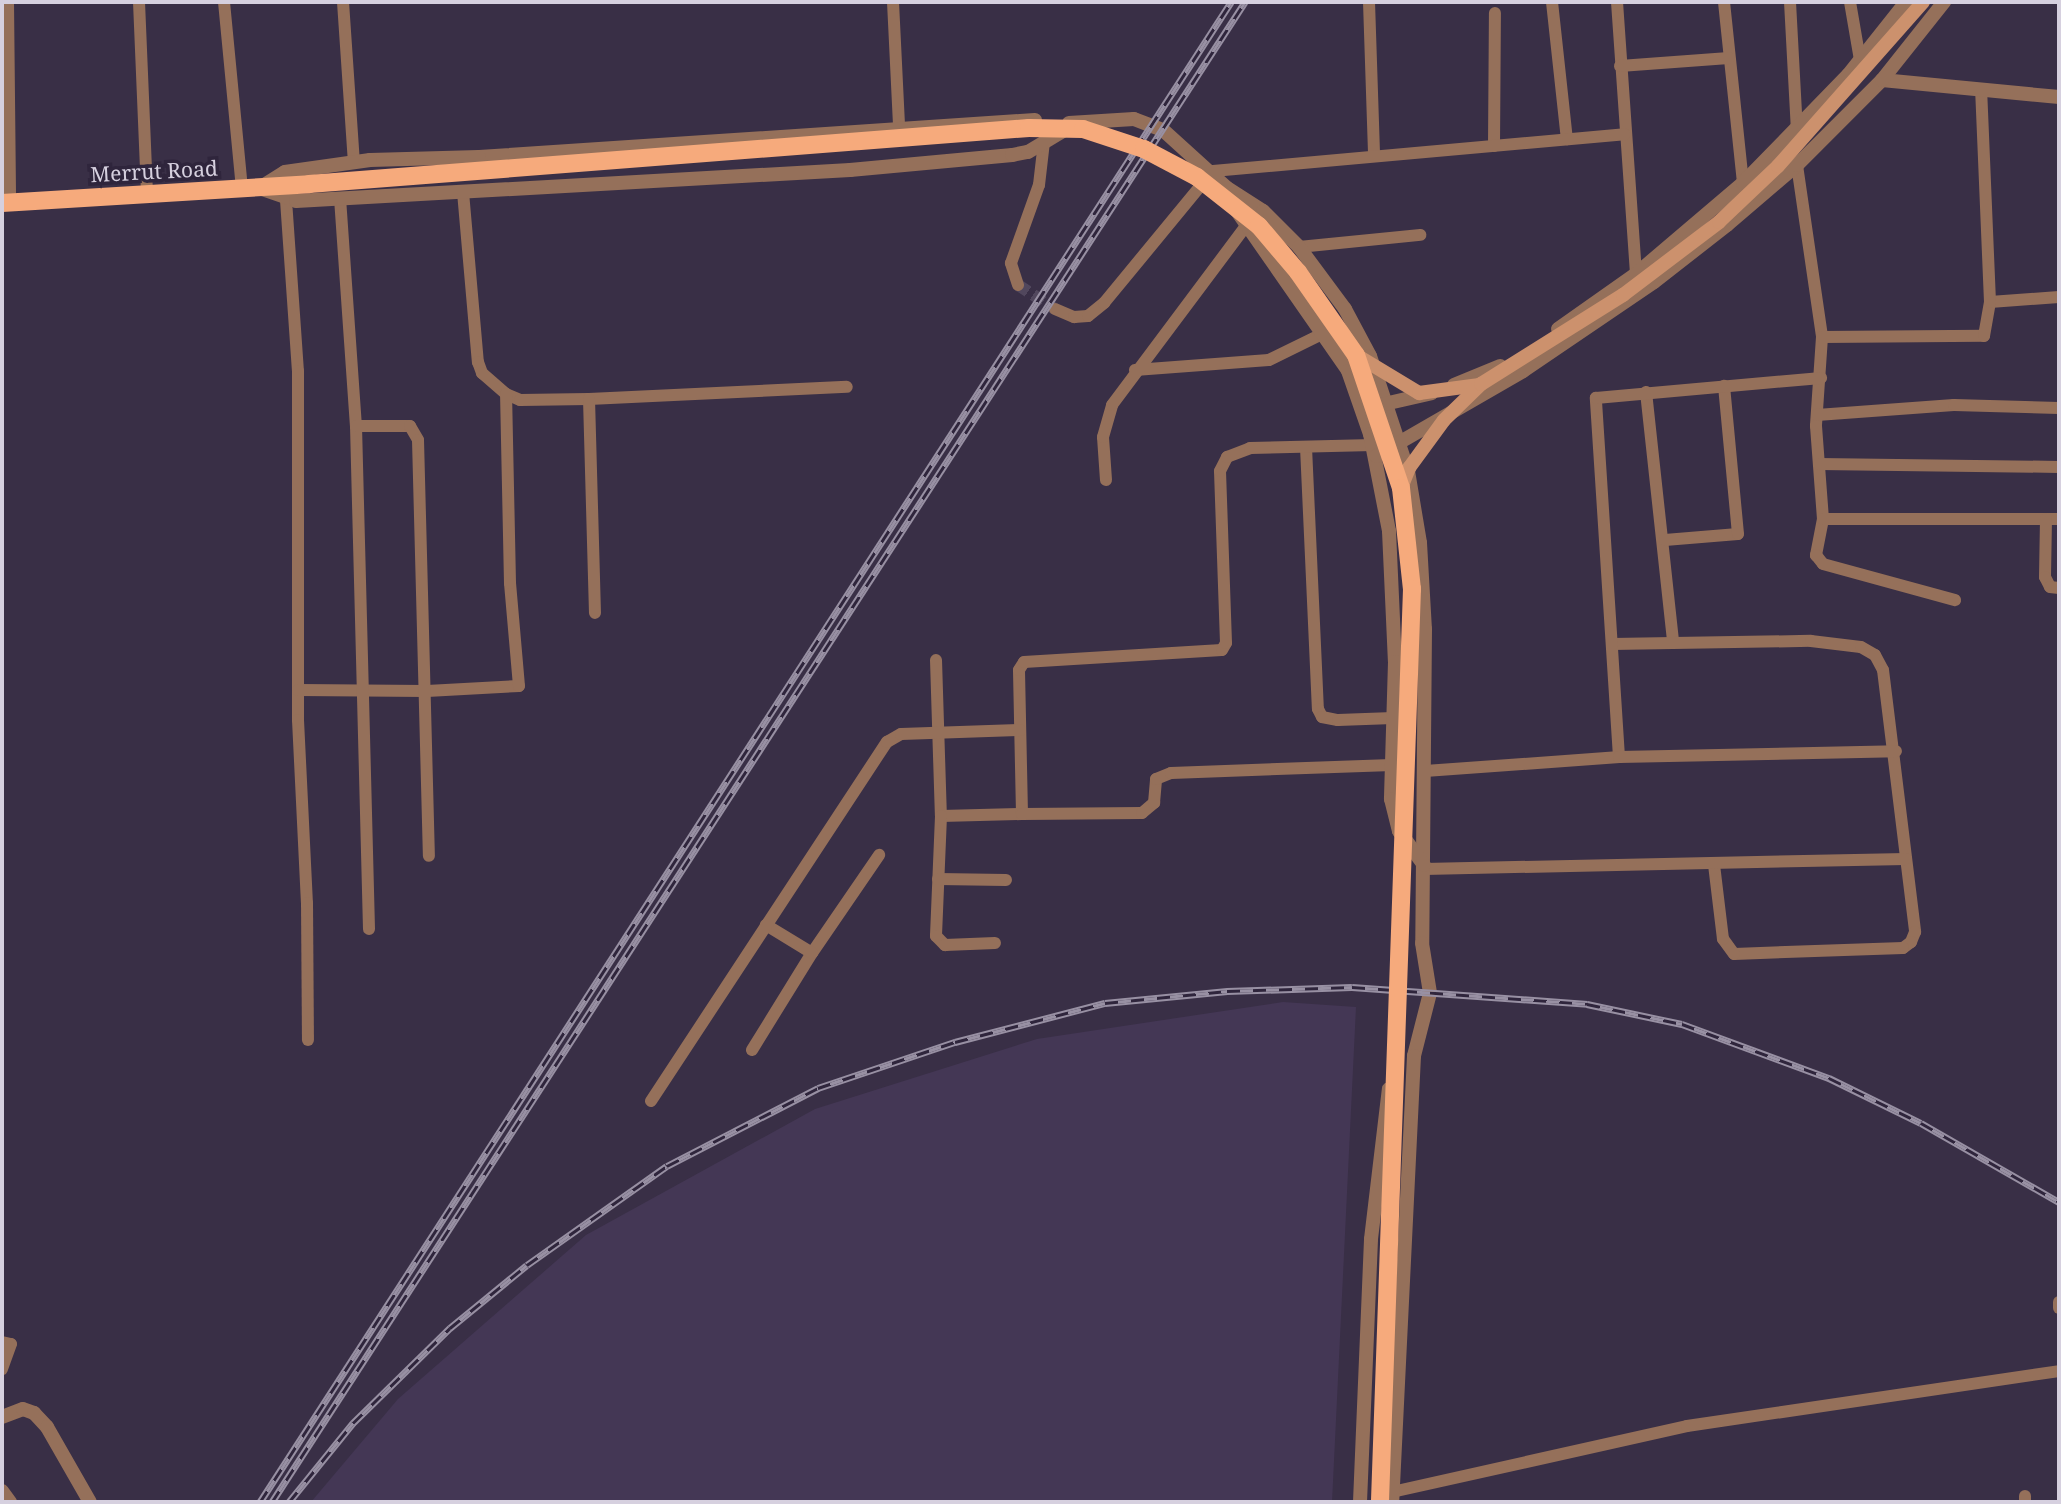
<!DOCTYPE html>
<style>
body{margin:0}
#map{position:relative;width:2061px;height:1504px;overflow:hidden;background:#392f46;font-family:"Noto Serif",serif}
div>[style]{position:absolute}
.built>*{inset:0;background:#443755}
.minor-tunnel>*{height:12px;margin-top:-6px;transform-origin:0;background:repeating-linear-gradient(90deg,#51475d 0 12px,transparent 0 18px)}
.minor>*{height:12px;margin:-6px;padding:0 6px;transform-origin:6px;border-radius:6px;background:#95705a}
.tertiary>*{height:14px;margin:-7px;padding:0 7px;transform-origin:7px;border-radius:7px;background:#95705a}
.primary>*{height:18px;margin:-9px;padding:0 9px;transform-origin:9px;border-radius:9px;background:#f6aa7c}
.rail>*{height:7px;margin-top:-3.5px;transform-origin:0;background:repeating-linear-gradient(90deg,#2f253c 0 13px,#9890a3 0 26px);box-sizing:border-box;border-block:2px solid #9890a3}
.secondary-bridge>*{height:14px;margin:-7px;padding:0 7px;transform-origin:7px;border-radius:7px;background:#cc916d}
.primary-bridge>*{height:18px;margin:-9px;padding:0 9px;transform-origin:9px;border-radius:9px;background:#f6aa7c}
span{translate:-50% -50%;white-space:nowrap;text-align:center;line-height:1.15;-webkit-text-stroke:7px #2f253c;paint-order:stroke}
.street-label{font-size:21px;color:#d6d0df}
.frame{position:absolute;inset:0;border:4px solid #d6d0df;pointer-events:none}
</style>
<div id="map">
<div class="built">
<i style="clip-path:polygon(1283px 1002px,1356px 1007px,1332px 1502px,311px 1502px,398px 1399px,586px 1235px,815px 1109px,1037px 1039px)"></i>
</div>
<div class="minor-tunnel">
<i style="left:1018px;top:285px;width:44px;rotate:33deg"></i>
</div>
<div class="minor">
<i style="left:8px;top:2px;width:200px;rotate:89.4deg"></i>
<i style="left:139px;top:2px;width:192px;rotate:87.6deg"></i>
<i style="left:224px;top:2px;width:188px;rotate:84.5deg"></i>
<i style="left:343px;top:2px;width:160px;rotate:86.1deg"></i>
<i style="left:893px;top:2px;width:124px;rotate:87.2deg"></i>
<i style="left:1369px;top:2px;width:153px;rotate:88.1deg"></i>
<i style="left:1552px;top:2px;width:138px;rotate:83.8deg"></i>
<i style="left:1617px;top:2px;width:273px;rotate:86deg"></i>
<i style="left:1724px;top:2px;width:182px;rotate:84deg"></i>
<i style="left:1790px;top:2px;width:129px;rotate:86.9deg"></i>
<i style="left:1850px;top:2px;width:59px;rotate:80.2deg"></i>
<i style="left:1620px;top:66px;width:109px;rotate:-4.2deg"></i>
<i style="left:1494px;top:146px;width:133px;rotate:-89.6deg"></i>
<i style="left:1797px;top:165px;width:174px;rotate:81.7deg"></i>
<i style="left:1822px;top:337px;width:89px;rotate:93.9deg"></i>
<i style="left:1816px;top:426px;width:93px;rotate:85.7deg"></i>
<i style="left:1823px;top:519px;width:37px;rotate:101deg"></i>
<i style="left:1816px;top:555px;width:11px;rotate:52deg"></i>
<i style="left:1823px;top:564px;width:137px;rotate:15.3deg"></i>
<i style="left:463px;top:192px;width:171px;rotate:85deg"></i>
<i style="left:478px;top:362px;width:12px;rotate:70deg"></i>
<i style="left:482px;top:373px;width:32px;rotate:41deg"></i>
<i style="left:506px;top:394px;width:15px;rotate:23deg"></i>
<i style="left:520px;top:400px;width:69px;rotate:-0.8deg"></i>
<i style="left:589px;top:399px;width:258px;rotate:-2.7deg"></i>
<i style="left:340px;top:198px;width:229px;rotate:86deg"></i>
<i style="left:286px;top:200px;width:171px;rotate:86deg"></i>
<i style="left:298px;top:371px;width:349px;rotate:90deg"></i>
<i style="left:298px;top:720px;width:183px;rotate:87.2deg"></i>
<i style="left:307px;top:903px;width:137px;rotate:89.6deg"></i>
<i style="left:1299px;top:247px;width:122px;rotate:-5.7deg"></i>
<i style="left:1018px;top:285px;width:23px;rotate:-108deg"></i>
<i style="left:1011px;top:263px;width:83px;rotate:-70.3deg"></i>
<i style="left:1039px;top:185px;width:43px;rotate:-83.4deg"></i>
<i style="left:1990px;top:302px;width:69px;rotate:-4.1deg"></i>
<i style="left:1055px;top:309px;width:21px;rotate:23deg"></i>
<i style="left:1074px;top:317px;width:14px;rotate:-4deg"></i>
<i style="left:1088px;top:316px;width:21px;rotate:-39deg"></i>
<i style="left:1104px;top:303px;width:171px;rotate:-50.5deg"></i>
<i style="left:1213px;top:171px;width:413px;rotate:-5.1deg"></i>
<i style="left:1822px;top:337px;width:162px;rotate:-0.4deg"></i>
<i style="left:1984px;top:336px;width:35px;rotate:-80deg"></i>
<i style="left:1990px;top:302px;width:211px;rotate:-92.4deg"></i>
<i style="left:1135px;top:370px;width:134px;rotate:-4.3deg"></i>
<i style="left:1269px;top:360px;width:61px;rotate:-26.1deg"></i>
<i style="left:1646px;top:392px;width:251px;rotate:83.8deg"></i>
<i style="left:589px;top:399px;width:214px;rotate:88.4deg"></i>
<i style="left:1817px;top:415px;width:137px;rotate:-4.2deg"></i>
<i style="left:1954px;top:405px;width:105px;rotate:1.6deg"></i>
<i style="left:1306px;top:447px;width:262px;rotate:87.4deg"></i>
<i style="left:1318px;top:709px;width:9px;rotate:63deg"></i>
<i style="left:1322px;top:717px;width:16px;rotate:11deg"></i>
<i style="left:1338px;top:720px;width:55px;rotate:-2.1deg"></i>
<i style="left:1819px;top:464px;width:240px;rotate:0.7deg"></i>
<i style="left:1106px;top:480px;width:43px;rotate:-94deg"></i>
<i style="left:1103px;top:437px;width:33px;rotate:-74deg"></i>
<i style="left:1112px;top:405px;width:224px;rotate:-53.2deg"></i>
<i style="left:1823px;top:519px;width:236px"></i>
<i style="left:2046px;top:519px;width:58px;rotate:91deg"></i>
<i style="left:2045px;top:577px;width:11px;rotate:63deg"></i>
<i style="left:2050px;top:587px;width:9px;rotate:6deg"></i>
<i style="left:1665px;top:540px;width:73px;rotate:-4.7deg"></i>
<i style="left:1738px;top:534px;width:149px;rotate:-95.4deg"></i>
<i style="left:1612px;top:644px;width:199px;rotate:-0.9deg"></i>
<i style="left:1811px;top:641px;width:50px;rotate:6.8deg"></i>
<i style="left:1861px;top:647px;width:16px;rotate:30deg"></i>
<i style="left:1875px;top:655px;width:17px;rotate:62deg"></i>
<i style="left:1883px;top:670px;width:264px;rotate:83deg"></i>
<i style="left:1915px;top:932px;width:11px;rotate:112deg"></i>
<i style="left:1911px;top:942px;width:10px;rotate:143deg"></i>
<i style="left:1903px;top:948px;width:169px;rotate:178deg"></i>
<i style="left:1734px;top:954px;width:19px;rotate:-126deg"></i>
<i style="left:1723px;top:939px;width:75px;rotate:-96.9deg"></i>
<i style="left:936px;top:660px;width:156px;rotate:88.2deg"></i>
<i style="left:941px;top:816px;width:81px;rotate:-1.4deg"></i>
<i style="left:1022px;top:814px;width:144px;rotate:-91.2deg"></i>
<i style="left:1019px;top:670px;width:9px;rotate:-58deg"></i>
<i style="left:1024px;top:662px;width:198px;rotate:-3.5deg"></i>
<i style="left:1222px;top:650px;width:8px;rotate:-60deg"></i>
<i style="left:1226px;top:643px;width:172px;rotate:-92deg"></i>
<i style="left:1220px;top:471px;width:16px;rotate:-63deg"></i>
<i style="left:1227px;top:457px;width:25px;rotate:-21deg"></i>
<i style="left:1250px;top:448px;width:123px;rotate:-1.4deg"></i>
<i style="left:298px;top:690px;width:129px;rotate:0.4deg"></i>
<i style="left:427px;top:691px;width:92px;rotate:-3.1deg"></i>
<i style="left:519px;top:686px;width:103px;rotate:-95deg"></i>
<i style="left:510px;top:583px;width:189px;rotate:-91.2deg"></i>
<i style="left:1619px;top:757px;width:360px;rotate:-93.7deg"></i>
<i style="left:1596px;top:398px;width:226px;rotate:-5.1deg"></i>
<i style="left:1425px;top:771px;width:195px;rotate:-4.1deg"></i>
<i style="left:1619px;top:757px;width:277px;rotate:-1.2deg"></i>
<i style="left:1022px;top:814px;width:120px;rotate:-0.5deg"></i>
<i style="left:1142px;top:813px;width:16px;rotate:-40deg"></i>
<i style="left:1154px;top:803px;width:24px;rotate:-85deg"></i>
<i style="left:1156px;top:779px;width:16px;rotate:-22deg"></i>
<i style="left:1171px;top:773px;width:221px;rotate:-2.1deg"></i>
<i style="left:941px;top:816px;width:120px;rotate:92.4deg"></i>
<i style="left:936px;top:936px;width:13px;rotate:45deg"></i>
<i style="left:945px;top:945px;width:50px;rotate:-2.3deg"></i>
<i style="left:1424px;top:869px;width:482px;rotate:-1.2deg"></i>
<i style="left:938px;top:879px;width:68px;rotate:0.8deg"></i>
<i style="left:369px;top:929px;width:503px;rotate:-91.48deg"></i>
<i style="left:356px;top:426px;width:54px"></i>
<i style="left:410px;top:426px;width:16px;rotate:60deg"></i>
<i style="left:418px;top:440px;width:416px;rotate:88.5deg"></i>
<i style="left:812px;top:953px;width:119px;rotate:-55.6deg"></i>
<i style="left:752px;top:1050px;width:114px;rotate:-58.3deg"></i>
<i style="left:812px;top:953px;width:54px;rotate:-148.7deg"></i>
<i style="left:651px;top:1101px;width:430px;rotate:-56.7deg"></i>
<i style="left:887px;top:742px;width:16px;rotate:-30deg"></i>
<i style="left:901px;top:734px;width:119px;rotate:-1.9deg"></i>
<i style="left:2059px;top:1302px;width:6px;rotate:90deg"></i>
<i style="left:2px;top:1342px;width:9px;rotate:13deg"></i>
<i style="left:11px;top:1344px;width:27px;rotate:110deg"></i>
<i style="left:1392px;top:1492px;width:302px;rotate:-12.6deg"></i>
<i style="left:1687px;top:1426px;width:376px;rotate:-8.4deg"></i>
<i style="left:2025px;top:1496px;width:6px;rotate:90deg"></i>
</div>
<div class="tertiary">
<i style="left:1882px;top:80px;width:178px;rotate:5.5deg"></i>
<i style="left:1035px;top:120px;width:557px;rotate:176.19deg"></i>
<i style="left:479px;top:157px;width:109px;rotate:178.4deg"></i>
<i style="left:370px;top:160px;width:86px;rotate:172deg"></i>
<i style="left:285px;top:172px;width:31px;rotate:148deg"></i>
<i style="left:259px;top:188px;width:39px;rotate:19deg"></i>
<i style="left:296px;top:201px;width:555px;rotate:-3.2deg"></i>
<i style="left:850px;top:170px;width:163px;rotate:-5.3deg"></i>
<i style="left:1012px;top:155px;width:16px;rotate:-11deg"></i>
<i style="left:1028px;top:152px;width:47px;rotate:-31deg"></i>
<i style="left:1069px;top:123px;width:65px;rotate:-3.5deg"></i>
<i style="left:1134px;top:119px;width:31px;rotate:21deg"></i>
<i style="left:1163px;top:130px;width:86px;rotate:42.2deg"></i>
<i style="left:1227px;top:188px;width:43px;rotate:32.6deg"></i>
<i style="left:1263px;top:211px;width:51px;rotate:45deg"></i>
<i style="left:1299px;top:247px;width:77px;rotate:53.4deg"></i>
<i style="left:1345px;top:309px;width:53px;rotate:62deg"></i>
<i style="left:1370px;top:356px;width:121px;rotate:71.7deg"></i>
<i style="left:1408px;top:471px;width:73px;rotate:80.5deg"></i>
<i style="left:1420px;top:543px;width:86px;rotate:86.7deg"></i>
<i style="left:1425px;top:629px;width:314px;rotate:90.5deg"></i>
<i style="left:1422px;top:943px;width:51px;rotate:80.9deg"></i>
<i style="left:1430px;top:993px;width:65px;rotate:104.3deg"></i>
<i style="left:1414px;top:1056px;width:447px;rotate:92.8deg"></i>
<i style="left:1237px;top:211px;width:195px;rotate:55.2deg"></i>
<i style="left:1348px;top:371px;width:67px;rotate:70.8deg"></i>
<i style="left:1370px;top:434px;width:99px;rotate:78.9deg"></i>
<i style="left:1389px;top:531px;width:131px;rotate:87.4deg"></i>
<i style="left:1395px;top:662px;width:137px;rotate:91.7deg"></i>
<i style="left:1391px;top:799px;width:33px;rotate:76deg"></i>
<i style="left:1399px;top:831px;width:42px;rotate:53.7deg"></i>
<i style="left:1558px;top:329px;width:95px;rotate:-35.2deg"></i>
<i style="left:1636px;top:274px;width:140px;rotate:-40.4deg"></i>
<i style="left:1743px;top:183px;width:151px;rotate:-45.8deg"></i>
<i style="left:1848px;top:75px;width:93px;rotate:-51.5deg"></i>
<i style="left:1454px;top:385px;width:50px;rotate:-22.4deg"></i>
<i style="left:1380px;top:405px;width:53px;rotate:-13deg"></i>
<i style="left:1376px;top:456px;width:170px;rotate:-30deg"></i>
<i style="left:1523px;top:371px;width:158px;rotate:-34.2deg"></i>
<i style="left:1654px;top:282px;width:93px;rotate:-38deg"></i>
<i style="left:1727px;top:225px;width:92px;rotate:-40.6deg"></i>
<i style="left:1797px;top:165px;width:120px;rotate:-45deg"></i>
<i style="left:1882px;top:80px;width:100px;rotate:-51.5deg"></i>
<i style="left:2px;top:1417px;width:22px;rotate:-21deg"></i>
<i style="left:23px;top:1409px;width:12px;rotate:20deg"></i>
<i style="left:34px;top:1413px;width:19px;rotate:47deg"></i>
<i style="left:47px;top:1427px;width:86px;rotate:60.2deg"></i>
<i style="left:2px;top:1491px;width:14px;rotate:54deg"></i>
<i style="left:1360px;top:1502px;width:263px;rotate:-87.6deg"></i>
<i style="left:1371px;top:1239px;width:151px;rotate:-83.2deg"></i>
</div>
<div class="primary">
<i style="left:2px;top:203px;width:308px;rotate:-3.5deg"></i>
</div>
<div class="rail">
<i style="left:260px;top:1502px;width:1787px;rotate:-57.08deg"></i>
<i style="left:272px;top:1502px;width:1788px;rotate:-57.03deg"></i>
<i style="left:289px;top:1502px;width:102px;rotate:-51deg"></i>
<i style="left:353px;top:1423px;width:136px;rotate:-44.4deg"></i>
<i style="left:450px;top:1328px;width:99px;rotate:-39.3deg"></i>
<i style="left:527px;top:1265px;width:171px;rotate:-35.3deg"></i>
<i style="left:667px;top:1166px;width:170px;rotate:-27.3deg"></i>
<i style="left:818px;top:1088px;width:145px;rotate:-18.6deg"></i>
<i style="left:955px;top:1042px;width:155px;rotate:-14.6deg"></i>
<i style="left:1105px;top:1003px;width:123px;rotate:-5.6deg"></i>
<i style="left:1227px;top:991px;width:125px;rotate:-1.8deg"></i>
<i style="left:1352px;top:987px;width:236px;rotate:4.1deg"></i>
<i style="left:1587px;top:1004px;width:97px;rotate:11.9deg"></i>
<i style="left:1682px;top:1024px;width:157px;rotate:20.2deg"></i>
<i style="left:1829px;top:1078px;width:102px;rotate:26.1deg"></i>
<i style="left:1921px;top:1123px;width:159px;rotate:29.8deg"></i>
</div>
<div class="secondary-bridge">
<i style="left:1356px;top:355px;width:74px;rotate:31.1deg"></i>
<i style="left:1419px;top:393px;width:61px;rotate:-7.6deg"></i>
<i style="left:1401px;top:488px;width:22px;rotate:-68deg"></i>
<i style="left:1409px;top:468px;width:59px;rotate:-53.9deg"></i>
<i style="left:1444px;top:420px;width:52px;rotate:-44.2deg"></i>
<i style="left:1481px;top:384px;width:168px;rotate:-32.1deg"></i>
<i style="left:1623px;top:295px;width:121px;rotate:-37.2deg"></i>
<i style="left:1719px;top:222px;width:81px;rotate:-43.5deg"></i>
<i style="left:1778px;top:166px;width:219px;rotate:-48.5deg"></i>
</div>
<div class="primary-bridge">
<i style="left:309px;top:184px;width:722px;rotate:-4.45deg"></i>
<i style="left:1029px;top:128px;width:54px;rotate:1.1deg"></i>
<i style="left:1083px;top:129px;width:64px;rotate:18.2deg"></i>
<i style="left:1144px;top:149px;width:60px;rotate:27.8deg"></i>
<i style="left:1197px;top:177px;width:79px;rotate:38.3deg"></i>
<i style="left:1259px;top:226px;width:60px;rotate:49.7deg"></i>
<i style="left:1298px;top:272px;width:101px;rotate:55.1deg"></i>
<i style="left:1356px;top:355px;width:140px;rotate:71.3deg"></i>
<i style="left:1401px;top:488px;width:102px;rotate:83.8deg"></i>
<i style="left:1412px;top:589px;width:914px;rotate:92.01deg"></i>
</div>
<div class="street-label">
<span style="left:154px;top:171px;rotate:-3deg">Merrut Road</span>
</div>
<div class="frame"></div>
</div>
